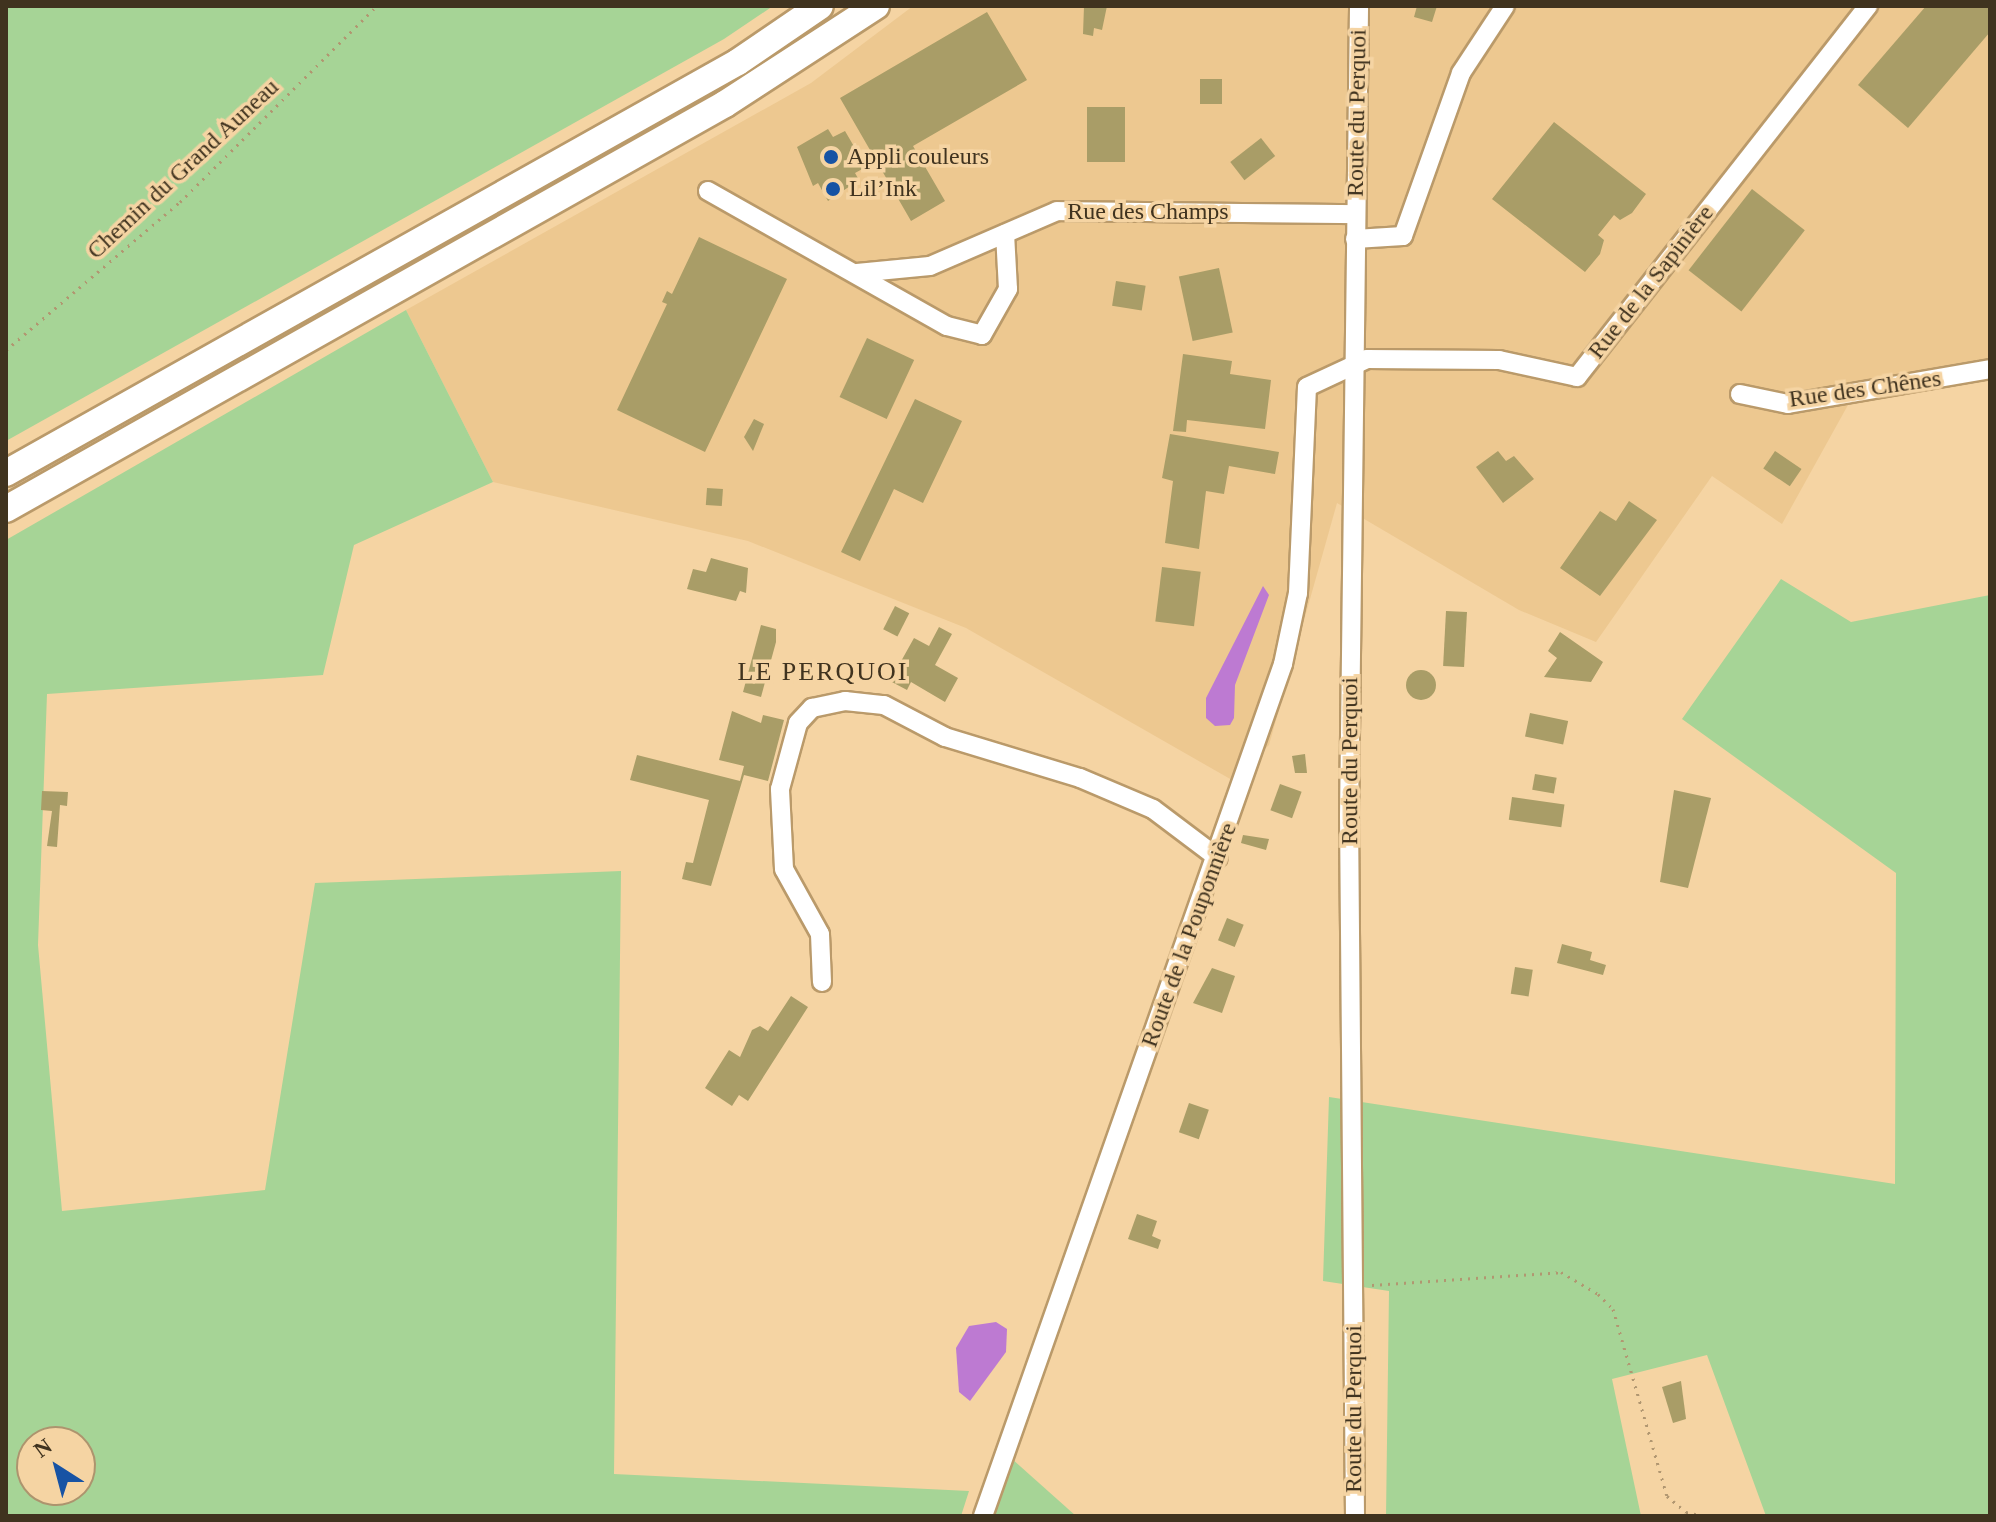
<!DOCTYPE html>
<meta charset="utf-8">
<style>
body{margin:0}
#map{position:relative;width:1996px;height:1522px;overflow:hidden;background:#f5d4a3;font-family:Georgia,serif}
div>[style]{position:absolute}
.built>*{inset:0;background:#edc890}
.green>*{inset:0;background:#a6d496}
.water>*{inset:0;background:#bd7ad2}
.building>*{inset:0;background:#a99d67;transform-origin:0 0}
.round{border-radius:50%}
.path>*{height:3px;margin-top:-1.5px;transform-origin:0;background:repeating-linear-gradient(90deg,#b19771 0 2px,transparent 0 8px)}
.roads{filter:drop-shadow(2px 0 #ba9a6a) drop-shadow(-2px 0 #ba9a6a) drop-shadow(0 2px #ba9a6a) drop-shadow(0 -2px #ba9a6a)}
.minor>*{height:18px;margin:-9px;padding:0 9px;transform-origin:9px;border-radius:9px;background:#fff}
.highway>*{height:26px;margin:-13px;padding:0 13px;transform-origin:13px;border-radius:13px;background:#fff}
.dots>*{width:22px;height:22px;translate:-50% -50%;box-sizing:border-box;border:4px solid #f5d4a3;border-radius:50%}
span{translate:-50% -50%;white-space:nowrap;text-align:center;line-height:1.15;-webkit-text-stroke:7px #f5d4a3;paint-order:stroke}
.street-label{font-size:24px;color:#40331f}
.poi-label{font-size:24px;color:#40331f}
.left{translate:0 -50%;text-align:left}
.neighbourhood-label{font-size:26px;color:#40331f;letter-spacing:2px}
.frame{position:absolute;inset:0;border:8px solid #40331f;pointer-events:none}
.north{position:absolute;left:16px;top:1426px;width:80px;height:80px;box-sizing:border-box;background:#f5d4a3;border:2px solid #ad946e;border-radius:50%;rotate:324deg;font-size:22px;font-weight:700;line-height:32px;text-align:center;color:#40331f}
.north::after{content:'';display:block;margin:auto;width:28px;height:36px;background:#1753a4;clip-path:polygon(50% 0,100% 100%,50% 72%,0 100%)}
</style>
<div id="map">
<div class="built">
<i style="clip-path:polygon(913px 6px,1990px 6px,1990px 380px,1848px 405px,1782px 524px,1712px 476px,1596px 642px,1519px 610px,1337px 503px,1269px 745px,1232px 780px,966px 628px,748px 541px,493px 482px,406px 310px,811px 83px)"></i>
</div>
<div class="green">
<i style="clip-path:polygon(6px 6px,773px 6px,724px 39px,6px 441px)"></i>
<i style="clip-path:polygon(evenodd,406px 310px,493px 482px,354px 545px,323px 675px,47px 694px,38px 945px,62px 1211px,265px 1190px,315px 883px,621px 871px,614px 1474px,969px 1491px,961px 1516px,6px 1516px,6px 540px,406px 310px,32px 1442px,80px 1442px,80px 1490px,32px 1490px,32px 1442px)"></i>
<i style="clip-path:polygon(1781px 579px,1851px 622px,1990px 595px,1990px 1516px,1766px 1516px,1707px 1355px,1612px 1379px,1641px 1516px,1386px 1516px,1389px 1291px,1323px 1281px,1329px 1097px,1895px 1184px,1896px 873px,1682px 719px)"></i>
<i style="clip-path:polygon(1012px 1459px,1076px 1516px,994px 1516px)"></i>
</div>
<div class="water">
<i style="clip-path:polygon(1263px 586px,1269px 595px,1235px 685px,1234px 718px,1230px 725px,1215px 726px,1206px 718px,1206px 698px)"></i>
<i style="clip-path:polygon(996px 1322px,1007px 1329px,1006px 1352px,970px 1401px,959px 1392px,956px 1348px,969px 1326px)"></i>
</div>
<div class="building">
<i style="clip-path:polygon(1084px 6px,1107px 6px,1102px 30px,1094px 28px,1093px 36px,1083px 34px)"></i>
<i style="clip-path:polygon(1417px 6px,1437px 6px,1432px 22px,1414px 17px)"></i>
<i style="clip-path:polygon(1926px 6px,1990px 6px,1990px 32px,1908px 128px,1858px 85px)"></i>
<i style="clip-path:polygon(987px 12px,1027px 80px,913px 146px,945px 201px,911px 221px,840px 98px)"></i>
<i style="left:1200px;top:79px;width:22px;height:25px"></i>
<i style="left:1087px;top:107px;width:38px;height:55px"></i>
<i style="clip-path:polygon(1554px 122px,1646px 194px,1632px 213px,1620px 220px,1614px 215px,1598px 235px,1604px 240px,1600px 254px,1585px 272px,1492px 199px)"></i>
<i style="clip-path:polygon(828px 129px,833px 137px,845px 131px,866px 167px,855px 173px,859px 180px,828px 201px,818px 183px,813px 186px,797px 147px)"></i>
<i style="left:1261px;top:138px;width:23px;height:39px;rotate:52deg"></i>
<i style="left:1752px;top:189px;width:67px;height:103px;rotate:38deg"></i>
<i style="clip-path:polygon(699px 237px,787px 279px,705px 452px,617px 410px,667px 304px,662px 302px,667px 291px,672px 294px)"></i>
<i style="left:1219px;top:268px;width:66px;height:41px;rotate:78deg"></i>
<i style="left:1116px;top:281px;width:30px;height:25px;rotate:9deg"></i>
<i style="left:867px;top:338px;width:52px;height:65px;rotate:25deg"></i>
<i style="clip-path:polygon(1183px 354px,1232px 361px,1230px 374px,1271px 380px,1265px 429px,1187px 420px,1186px 432px,1173px 431px)"></i>
<i style="clip-path:polygon(915px 399px,962px 421px,923px 503px,894px 489px,860px 561px,841px 552px)"></i>
<i style="clip-path:polygon(754px 419px,764px 424px,753px 451px,744px 437px)"></i>
<i style="clip-path:polygon(1170px 434px,1279px 452px,1275px 474px,1229px 466px,1224px 494px,1206px 491px,1199px 549px,1165px 543px,1173px 481px,1162px 478px)"></i>
<i style="clip-path:polygon(1498px 451px,1506px 461px,1514px 456px,1534px 479px,1503px 503px,1476px 467px)"></i>
<i style="left:1775px;top:451px;width:32px;height:21px;rotate:34deg"></i>
<i style="left:707px;top:488px;width:16px;height:17px;rotate:4deg"></i>
<i style="clip-path:polygon(1629px 501px,1657px 520px,1600px 596px,1560px 568px,1600px 511px,1616px 521px)"></i>
<i style="clip-path:polygon(711px 558px,748px 568px,746px 593px,740px 591px,736px 601px,687px 589px,693px 569px,706px 572px)"></i>
<i style="left:1162px;top:567px;width:39px;height:55px;rotate:7deg"></i>
<i style="left:895px;top:606px;width:16px;height:26px;rotate:27deg"></i>
<i style="left:1446px;top:611px;width:21px;height:55px;rotate:3deg"></i>
<i style="clip-path:polygon(761px 625px,776px 629px,776px 642px,761px 697px,743px 692px)"></i>
<i style="clip-path:polygon(939px 627px,952px 634px,935px 665px,958px 678px,945px 702px,911px 682px,907px 690px,890px 681px,914px 638px,929px 646px)"></i>
<i style="clip-path:polygon(1560px 632px,1603px 662px,1591px 682px,1544px 677px,1557px 658px,1548px 651px)"></i>
<i class="round" style="left:1406px;top:670px;width:30px;height:30px"></i>
<i style="clip-path:polygon(732px 711px,761px 723px,763px 715px,784px 720px,768px 781px,744px 775px,711px 886px,682px 879px,686px 862px,693px 863px,709px 800px,630px 780px,637px 755px,740px 781px,744px 766px,719px 760px)"></i>
<i style="left:1530px;top:713px;width:39px;height:24px;rotate:12deg"></i>
<i style="clip-path:polygon(1305px 754px,1307px 773px,1295px 773px,1292px 756px)"></i>
<i style="left:1535px;top:774px;width:22px;height:16px;rotate:10deg"></i>
<i style="left:1280px;top:784px;width:23px;height:28px;rotate:20deg"></i>
<i style="clip-path:polygon(1674px 790px,1711px 798px,1688px 888px,1660px 882px)"></i>
<i style="clip-path:polygon(42px 791px,68px 792px,67px 806px,60px 805px,57px 847px,47px 846px,52px 811px,41px 810px)"></i>
<i style="left:1512px;top:797px;width:53px;height:23px;rotate:8deg"></i>
<i style="clip-path:polygon(1243px 835px,1269px 839px,1266px 850px,1241px 843px)"></i>
<i style="left:1227px;top:918px;width:18px;height:24px;rotate:22deg"></i>
<i style="clip-path:polygon(1562px 944px,1592px 952px,1590px 960px,1606px 965px,1603px 975px,1557px 963px)"></i>
<i style="left:1515px;top:967px;width:18px;height:27px;rotate:9deg"></i>
<i style="clip-path:polygon(1212px 968px,1235px 976px,1222px 1013px,1193px 1003px)"></i>
<i style="clip-path:polygon(791px 996px,808px 1007px,748px 1101px,739px 1095px,732px 1106px,705px 1088px,729px 1050px,740px 1057px,752px 1030px,760px 1026px,768px 1031px)"></i>
<i style="left:1189px;top:1103px;width:21px;height:31px;rotate:19deg"></i>
<i style="clip-path:polygon(1137px 1214px,1157px 1221px,1152px 1236px,1161px 1240px,1158px 1249px,1128px 1239px)"></i>
<i style="clip-path:polygon(1681px 1381px,1686px 1419px,1673px 1423px,1662px 1387px)"></i>
</div>
<div class="path">
<i style="left:6px;top:350px;width:228px;rotate:-40.4deg"></i>
<i style="left:180px;top:202px;width:278px;rotate:-44.9deg"></i>
<i style="left:1372px;top:1285px;width:189px;rotate:-3.9deg"></i>
<i style="left:1561px;top:1272px;width:43px;rotate:30.7deg"></i>
<i style="left:1598px;top:1294px;width:21px;rotate:45deg"></i>
<i style="left:1613px;top:1309px;width:195px;rotate:73.9deg"></i>
<i style="left:1667px;top:1496px;width:25px;rotate:40deg"></i>
<i style="left:1686px;top:1512px;width:18px;rotate:13deg"></i>
</div>
<div class="roads">
<div class="minor">
<i style="left:708px;top:191px;width:274px;rotate:29.5deg"></i>
<i style="left:947px;top:326px;width:36px;rotate:14deg"></i>
<i style="left:982px;top:335px;width:53px;rotate:-60.5deg"></i>
<i style="left:1008px;top:289px;width:55px;rotate:-93.1deg"></i>
<i style="left:1355px;top:239px;width:48px;rotate:-3.6deg"></i>
<i style="left:1403px;top:236px;width:173px;rotate:-70.4deg"></i>
<i style="left:1461px;top:73px;width:80px;rotate:-56.7deg"></i>
<i style="left:857px;top:273px;width:73px;rotate:-5.5deg"></i>
<i style="left:930px;top:266px;width:138px;rotate:-23.4deg"></i>
<i style="left:1057px;top:211px;width:298px;rotate:0.6deg"></i>
<i style="left:1740px;top:394px;width:49px;rotate:11.8deg"></i>
<i style="left:1788px;top:404px;width:205px;rotate:-9.8deg"></i>
<i style="left:822px;top:982px;width:48px;rotate:-92.4deg"></i>
<i style="left:820px;top:934px;width:74px;rotate:-119deg"></i>
<i style="left:784px;top:869px;width:80px;rotate:-92.9deg"></i>
<i style="left:780px;top:789px;width:68px;rotate:-74.7deg"></i>
<i style="left:798px;top:723px;width:21px;rotate:-47deg"></i>
<i style="left:812px;top:708px;width:34px;rotate:-12deg"></i>
<i style="left:845px;top:701px;width:39px;rotate:6deg"></i>
<i style="left:884px;top:705px;width:69px;rotate:27.7deg"></i>
<i style="left:945px;top:737px;width:141px;rotate:16.9deg"></i>
<i style="left:1080px;top:778px;width:79px;rotate:23deg"></i>
<i style="left:1153px;top:809px;width:81px;rotate:37deg"></i>
<i style="left:983px;top:1516px;width:903px;rotate:-70.6deg"></i>
<i style="left:1283px;top:664px;width:73px;rotate:-78.1deg"></i>
<i style="left:1298px;top:593px;width:206px;rotate:-87.5deg"></i>
<i style="left:1307px;top:387px;width:66px;rotate:-25deg"></i>
<i style="left:1367px;top:359px;width:132px;rotate:0.4deg"></i>
<i style="left:1499px;top:360px;width:80px;rotate:12.3deg"></i>
<i style="left:1577px;top:377px;width:472px;rotate:-51.9deg"></i>
<i style="left:1355px;top:1516px;width:700px;rotate:-90.49deg"></i>
<i style="left:1349px;top:816px;width:810px;rotate:-89.29deg"></i>
</div>
<div class="highway">
<i style="left:6px;top:473px;width:839px;rotate:-29.31deg"></i>
<i style="left:738px;top:62px;width:99px;rotate:-34.3deg"></i>
<i style="left:6px;top:509px;width:825px;rotate:-29.39deg"></i>
<i style="left:725px;top:104px;width:180px;rotate:-33deg"></i>
</div>
</div>
<div class="dots">
<i style="left:831px;top:157px;background:#1753a4"></i>
<i style="left:833px;top:189px;background:#1753a4"></i>
</div>
<div class="street-label">
<span style="left:1357px;top:113px;rotate:-89deg">Route du Perquoi</span>
<span style="left:183px;top:169px;rotate:-43deg">Chemin du Grand Auneau</span>
<span style="left:1148px;top:212px">Rue des Champs</span>
<span style="left:1651px;top:282px;rotate:-52deg">Rue de la Sapinière</span>
<span style="left:1865px;top:389px;rotate:-8deg">Rue des Chênes</span>
<span style="left:1350px;top:761px;rotate:-90deg">Route du Perquoi</span>
<span style="left:1189px;top:935px;rotate:-70deg">Route de la Pouponnière</span>
<span style="left:1354px;top:1409px;rotate:-90deg">Route du Perquoi</span>
</div>
<div class="poi-label">
<span class="left" style="left:847px;top:157px">Appli couleurs</span>
<span class="left" style="left:849px;top:189px">Lil’Ink</span>
</div>
<div class="neighbourhood-label">
<span style="left:823px;top:672px">LE PERQUOI</span>
</div>
<div class="frame"></div>
<div class="north">N</div>
</div>
